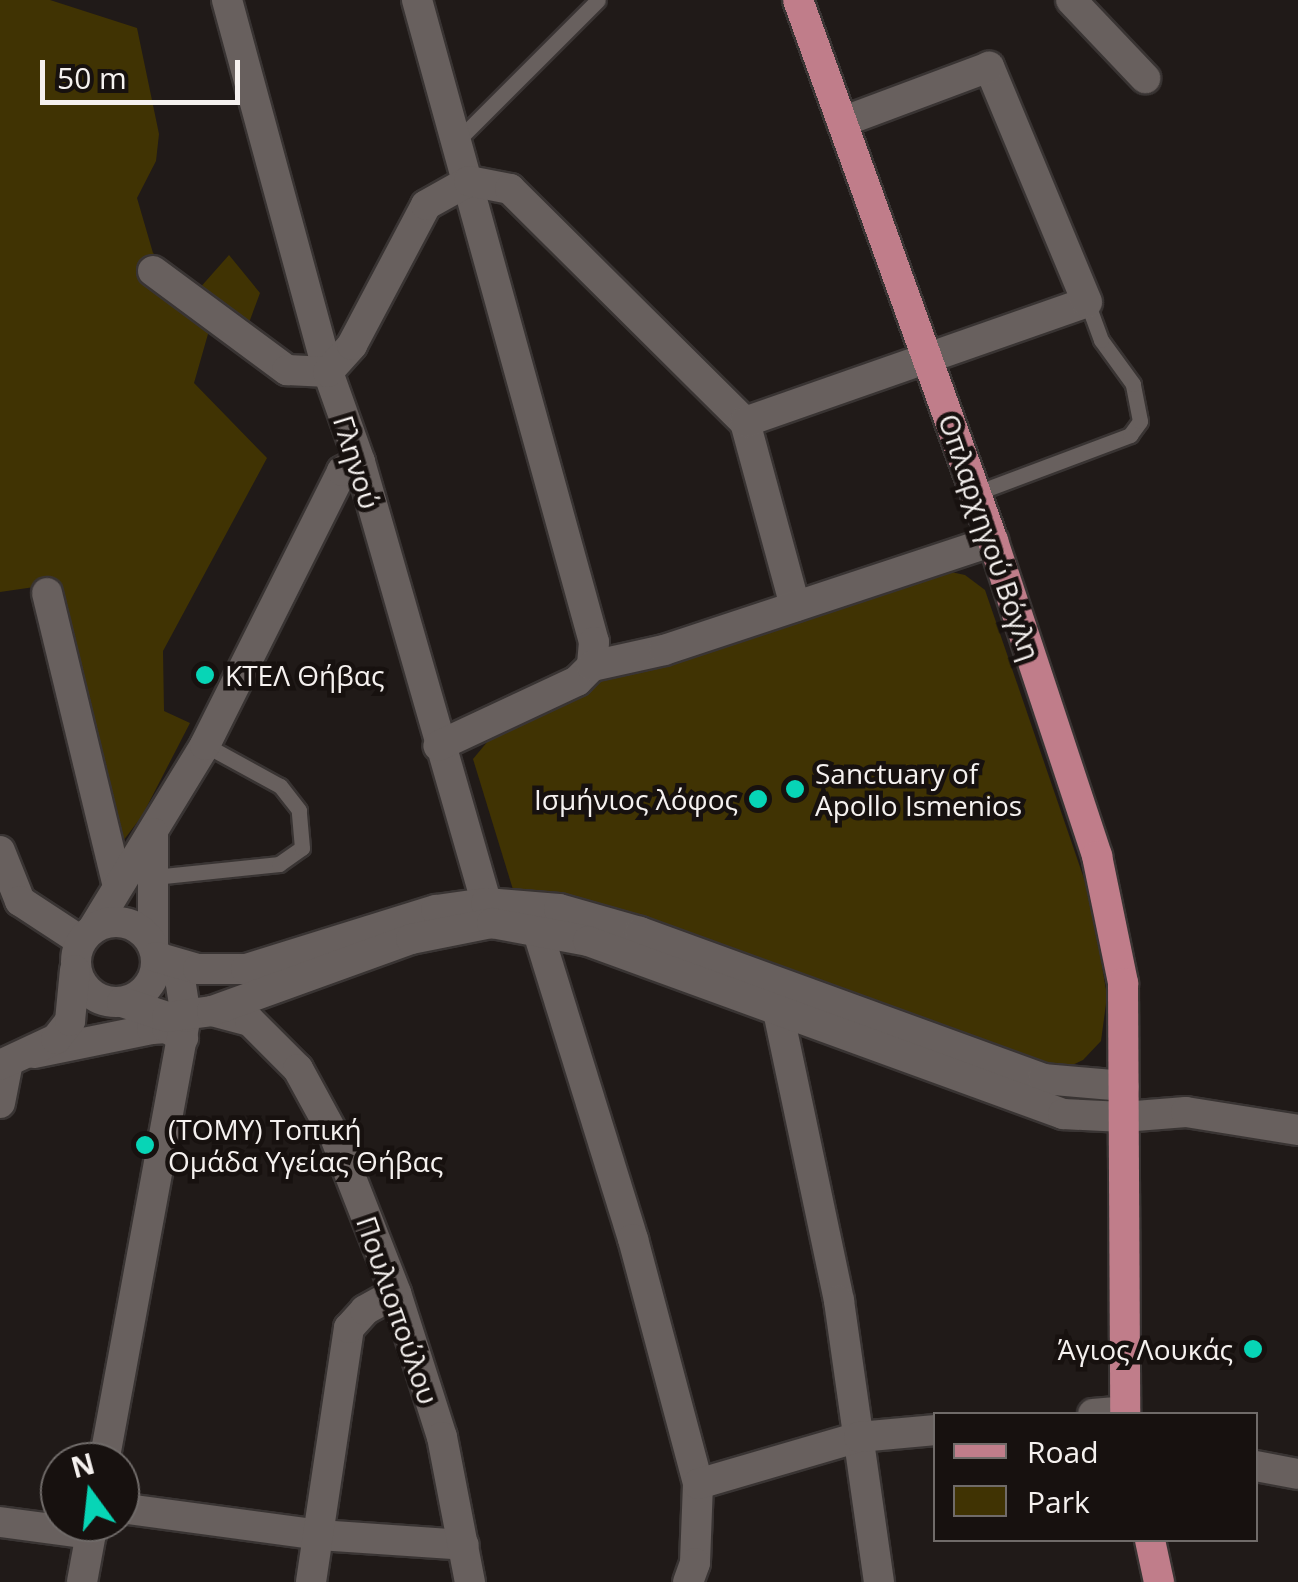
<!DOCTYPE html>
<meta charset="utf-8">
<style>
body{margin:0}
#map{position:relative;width:1298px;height:1582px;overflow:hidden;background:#201a18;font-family:"Open Sans",sans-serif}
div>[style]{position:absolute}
.green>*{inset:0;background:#403303}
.roads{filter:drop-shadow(2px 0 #393433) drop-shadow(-2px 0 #393433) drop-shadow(0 2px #393433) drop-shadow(0 -2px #393433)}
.lane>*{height:15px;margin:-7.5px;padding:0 7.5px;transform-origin:7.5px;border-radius:7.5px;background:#68605e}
.street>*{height:30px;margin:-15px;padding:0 15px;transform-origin:15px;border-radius:15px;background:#68605e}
.secondary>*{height:30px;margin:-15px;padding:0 15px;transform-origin:15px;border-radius:15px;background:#68605e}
.secondary>.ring{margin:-15px;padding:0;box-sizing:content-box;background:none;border:30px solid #68605e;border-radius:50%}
.primary>*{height:30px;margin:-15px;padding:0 15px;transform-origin:15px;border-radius:15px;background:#c07d8a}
.dots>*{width:28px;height:28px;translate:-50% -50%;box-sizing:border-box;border:5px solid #17110f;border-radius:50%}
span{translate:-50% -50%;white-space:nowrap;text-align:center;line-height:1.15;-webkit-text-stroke:9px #17110f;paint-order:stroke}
.street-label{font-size:28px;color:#f5f1ef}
.poi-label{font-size:28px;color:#f5f1ef}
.left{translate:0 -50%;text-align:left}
.right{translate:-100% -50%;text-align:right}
.legend{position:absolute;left:933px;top:1412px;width:325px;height:130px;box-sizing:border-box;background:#17110f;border:2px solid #706b69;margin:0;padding:12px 18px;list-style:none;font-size:30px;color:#f5f1ef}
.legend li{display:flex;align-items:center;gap:20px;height:50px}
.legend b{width:50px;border:2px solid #706b69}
.north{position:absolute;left:40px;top:1442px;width:100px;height:100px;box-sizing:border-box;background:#17110f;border:2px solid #706b69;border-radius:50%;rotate:345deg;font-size:28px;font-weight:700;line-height:40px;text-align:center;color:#f5f1ef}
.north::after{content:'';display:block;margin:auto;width:35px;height:45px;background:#07d5b6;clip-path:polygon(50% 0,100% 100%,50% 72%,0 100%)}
.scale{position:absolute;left:40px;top:60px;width:200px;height:45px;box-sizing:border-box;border:5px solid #f5f1ef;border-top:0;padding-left:12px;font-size:30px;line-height:35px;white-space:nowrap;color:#f5f1ef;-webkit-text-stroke:8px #17110f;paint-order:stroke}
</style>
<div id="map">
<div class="green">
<i style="clip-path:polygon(0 0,50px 0,137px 28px,159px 134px,156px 161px,137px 198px,153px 253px,198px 290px,229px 255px,260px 293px,243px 339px,214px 313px,194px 383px,267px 458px,163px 651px,164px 711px,190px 723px,142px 816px,117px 849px,55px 584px,0 592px)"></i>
<i style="clip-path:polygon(937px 569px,965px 575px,985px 590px,1091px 899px,1107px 996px,1101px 1041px,1083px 1060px,1064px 1069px,1023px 1066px,515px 896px,473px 759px,488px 741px,598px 682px)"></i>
</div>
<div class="roads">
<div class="lane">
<i style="left:457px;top:141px;width:199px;rotate:-45deg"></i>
<i style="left:976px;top:493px;width:165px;rotate:-20.6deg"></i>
<i style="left:1130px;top:435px;width:17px;rotate:-54deg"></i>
<i style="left:1140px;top:421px;width:38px;rotate:-101deg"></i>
<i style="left:1133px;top:384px;width:54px;rotate:-126deg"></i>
<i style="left:1101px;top:340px;width:40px;rotate:-110.2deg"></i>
<i style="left:154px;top:877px;width:126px;rotate:-5.9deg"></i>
<i style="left:279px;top:864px;width:28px;rotate:-35deg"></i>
<i style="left:302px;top:848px;width:38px;rotate:-95deg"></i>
<i style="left:299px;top:810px;width:31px;rotate:-128deg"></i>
<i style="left:280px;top:786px;width:85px;rotate:-151.3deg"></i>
</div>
<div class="street">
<i style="left:227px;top:0;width:385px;rotate:74.8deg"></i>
<i style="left:328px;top:372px;width:96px;rotate:70.4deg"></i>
<i style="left:360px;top:462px;width:480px;rotate:74deg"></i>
<i style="left:417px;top:0;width:666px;rotate:74.59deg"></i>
<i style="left:594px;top:642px;width:24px;rotate:95deg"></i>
<i style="left:592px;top:666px;width:21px;rotate:135deg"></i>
<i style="left:577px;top:681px;width:153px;rotate:154.9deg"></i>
<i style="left:1071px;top:0;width:108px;rotate:46.5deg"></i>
<i style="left:153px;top:271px;width:167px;rotate:36.5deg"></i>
<i style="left:287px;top:370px;width:41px;rotate:2.8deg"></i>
<i style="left:328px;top:372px;width:36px;rotate:-48deg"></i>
<i style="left:352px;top:345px;width:158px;rotate:-62.1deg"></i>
<i style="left:426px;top:205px;width:49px;rotate:-29.2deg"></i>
<i style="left:469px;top:181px;width:42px;rotate:11deg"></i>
<i style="left:510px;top:189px;width:331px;rotate:44.8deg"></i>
<i style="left:745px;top:422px;width:191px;rotate:74.8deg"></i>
<i style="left:745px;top:422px;width:362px;rotate:-19.3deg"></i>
<i style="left:1087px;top:302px;width:255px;rotate:-112.6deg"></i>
<i style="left:989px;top:67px;width:157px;rotate:159.5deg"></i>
<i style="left:47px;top:593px;width:301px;rotate:76.4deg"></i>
<i style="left:592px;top:666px;width:74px;rotate:-12.5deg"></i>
<i style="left:664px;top:650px;width:347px;rotate:-18.3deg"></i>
<i style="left:0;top:851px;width:54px;rotate:68.2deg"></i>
<i style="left:20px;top:901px;width:73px;rotate:33.3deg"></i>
<i style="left:94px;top:927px;width:213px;rotate:-58.6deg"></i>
<i style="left:205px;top:745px;width:306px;rotate:-63.4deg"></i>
<i style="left:342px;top:471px;width:20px;rotate:-27deg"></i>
<i style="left:537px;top:929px;width:325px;rotate:72.8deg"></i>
<i style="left:633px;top:1239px;width:253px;rotate:75.1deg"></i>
<i style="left:698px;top:1484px;width:79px;rotate:92.2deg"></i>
<i style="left:695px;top:1563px;width:20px;rotate:110deg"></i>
<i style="left:153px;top:944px;width:111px;rotate:-90deg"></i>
<i style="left:778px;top:1011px;width:296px;rotate:78.1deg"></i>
<i style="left:839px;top:1301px;width:284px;rotate:81.9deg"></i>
<i style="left:34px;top:1053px;width:120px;rotate:-11.5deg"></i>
<i style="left:152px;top:1029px;width:15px;rotate:-4deg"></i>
<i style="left:167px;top:1028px;width:19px;rotate:32deg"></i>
<i style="left:0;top:1103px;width:42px;rotate:-79deg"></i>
<i style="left:1123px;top:1117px;width:63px;rotate:-4.5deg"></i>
<i style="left:1186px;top:1112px;width:113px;rotate:9.1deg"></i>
<i style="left:1093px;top:1414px;width:32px;rotate:-5deg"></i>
<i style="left:104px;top:1462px;width:452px;rotate:-79.6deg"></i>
<i style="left:186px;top:1017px;width:52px;rotate:-98.9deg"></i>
<i style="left:1256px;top:1466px;width:43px;rotate:10.8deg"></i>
<i style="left:698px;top:1484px;width:168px;rotate:-16.3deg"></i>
<i style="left:859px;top:1437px;width:77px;rotate:-5.2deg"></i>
<i style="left:120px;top:1508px;width:201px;rotate:7.7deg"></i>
<i style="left:319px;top:1535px;width:145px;rotate:3.9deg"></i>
<i style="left:0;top:1522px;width:92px;rotate:7.5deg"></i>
<i style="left:82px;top:1582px;width:61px;rotate:-79.6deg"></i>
<i style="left:311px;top:1582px;width:257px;rotate:-81.5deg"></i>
<i style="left:349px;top:1328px;width:24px;rotate:-48deg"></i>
<i style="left:365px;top:1310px;width:35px;rotate:-29deg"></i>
</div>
<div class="secondary">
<i class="ring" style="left:76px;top:922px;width:50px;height:50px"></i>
<i style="left:156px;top:957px;width:44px;rotate:15.9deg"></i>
<i style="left:198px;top:969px;width:48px"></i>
<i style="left:246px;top:969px;width:199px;rotate:-17.3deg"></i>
<i style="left:436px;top:910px;width:50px;rotate:-8deg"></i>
<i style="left:486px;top:903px;width:73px;rotate:4.7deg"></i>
<i style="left:559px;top:909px;width:84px;rotate:15.9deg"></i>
<i style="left:640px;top:932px;width:429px;rotate:20deg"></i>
<i style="left:1043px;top:1079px;width:81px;rotate:4.9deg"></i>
<i style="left:122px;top:1002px;width:47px;rotate:18.4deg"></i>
<i style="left:167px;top:1017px;width:45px;rotate:-7.6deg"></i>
<i style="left:212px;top:1011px;width:39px;rotate:15deg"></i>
<i style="left:250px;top:1021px;width:68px;rotate:45deg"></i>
<i style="left:298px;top:1069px;width:77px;rotate:61.4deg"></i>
<i style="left:335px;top:1137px;width:168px;rotate:68.6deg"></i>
<i style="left:396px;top:1293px;width:151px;rotate:72.3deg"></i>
<i style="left:442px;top:1437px;width:148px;rotate:79.1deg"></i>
<i style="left:212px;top:1011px;width:212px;rotate:-19.9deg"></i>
<i style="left:411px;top:939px;width:83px;rotate:-11.2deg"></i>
<i style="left:492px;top:923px;width:98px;rotate:10.6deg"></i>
<i style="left:588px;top:941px;width:506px;rotate:20.01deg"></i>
<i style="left:1063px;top:1114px;width:60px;rotate:2.9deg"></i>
<i style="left:0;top:1065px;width:62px;rotate:-24.9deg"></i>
<i style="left:56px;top:1039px;width:23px;rotate:-52deg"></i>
<i style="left:70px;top:1021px;width:51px;rotate:-84.4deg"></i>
</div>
<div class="primary">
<i style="left:798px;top:0;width:575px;rotate:70.18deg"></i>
<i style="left:993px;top:541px;width:332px;rotate:71.7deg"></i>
<i style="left:1097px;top:856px;width:130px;rotate:78.4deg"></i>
<i style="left:1123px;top:983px;width:431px;rotate:89.7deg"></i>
<i style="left:1150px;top:1540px;width:43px;rotate:77.9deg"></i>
</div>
</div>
<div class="dots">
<i style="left:205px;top:675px;background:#07d5b6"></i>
<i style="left:795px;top:789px;background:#07d5b6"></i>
<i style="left:758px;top:799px;background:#07d5b6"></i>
<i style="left:145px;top:1145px;background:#07d5b6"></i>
<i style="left:1253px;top:1349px;background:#07d5b6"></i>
</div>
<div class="street-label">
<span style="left:357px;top:462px;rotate:73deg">Γληνού</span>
<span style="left:990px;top:537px;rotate:71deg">Οπλαρχηγού Βόγλη</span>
<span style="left:398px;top:1310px;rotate:71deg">Πουλιοπούλου</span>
</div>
<div class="poi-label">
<span class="left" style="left:225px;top:675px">ΚΤΕΛ Θήβας</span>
<span class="left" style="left:815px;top:789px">Sanctuary of<br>Apollo Ismenios</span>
<span class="right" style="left:738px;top:799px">Ισμήνιος λόφος</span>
<span class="left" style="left:168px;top:1145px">(ΤΟΜΥ) Τοπική<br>Ομάδα Υγείας Θήβας</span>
<span class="right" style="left:1233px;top:1349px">Άγιος Λουκάς</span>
</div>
<ul class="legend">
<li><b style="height:12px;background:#c07d8a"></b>Road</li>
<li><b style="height:28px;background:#403303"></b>Park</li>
</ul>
<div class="north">N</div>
<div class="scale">50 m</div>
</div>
